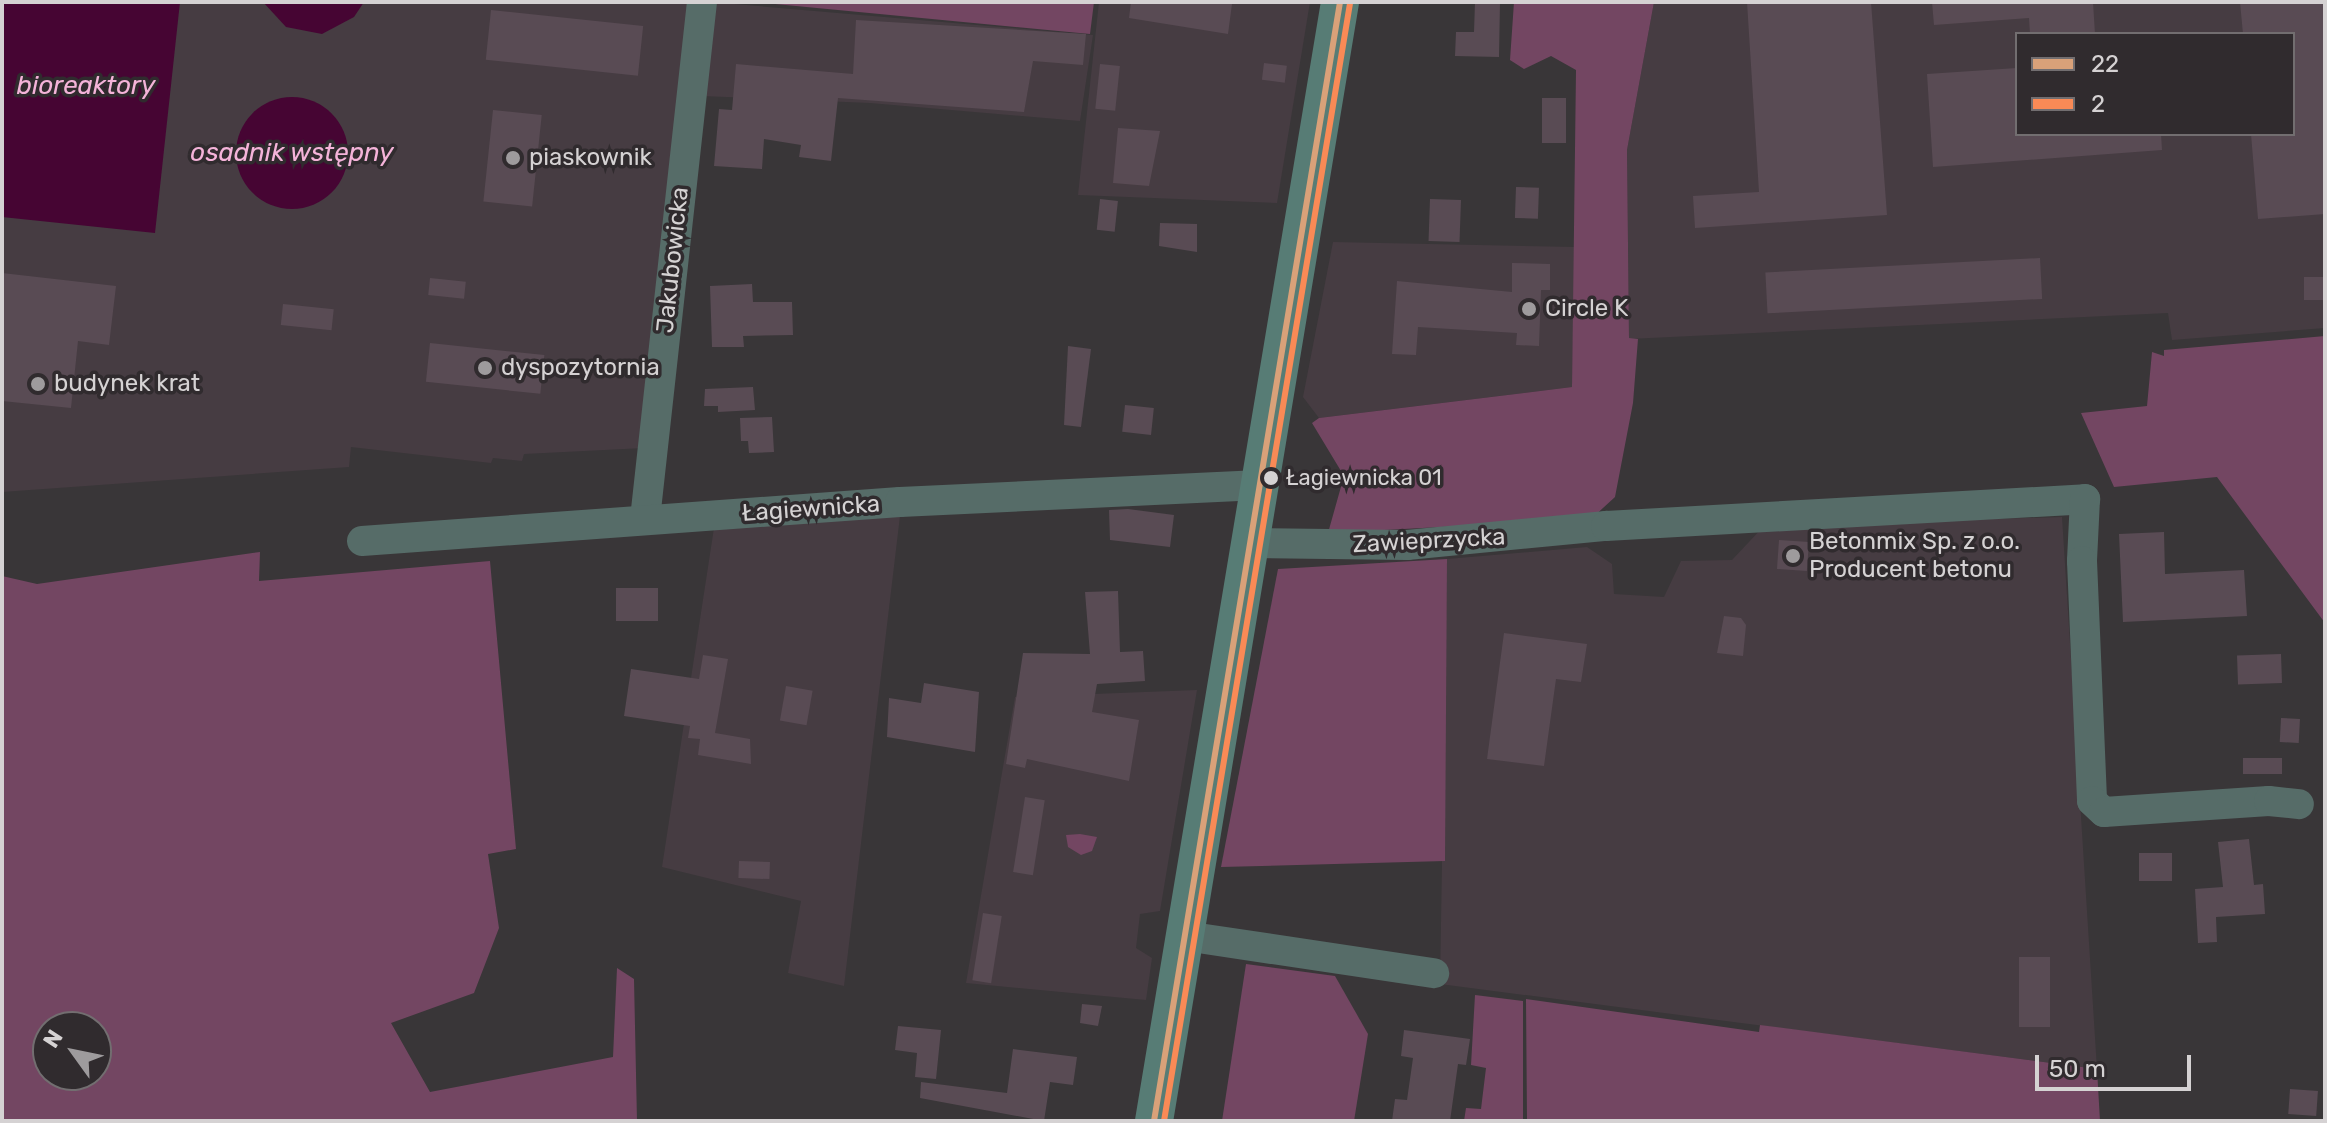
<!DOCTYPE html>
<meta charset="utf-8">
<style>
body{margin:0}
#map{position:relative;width:2327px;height:1123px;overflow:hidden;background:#393638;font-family:Rubik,sans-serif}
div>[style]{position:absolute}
.built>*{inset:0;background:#463c42}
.green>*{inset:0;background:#734662}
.water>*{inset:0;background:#460533}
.round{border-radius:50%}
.building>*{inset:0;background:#594b54;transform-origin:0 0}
.minor>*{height:30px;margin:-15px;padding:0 15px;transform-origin:15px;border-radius:15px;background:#566c68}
.major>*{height:38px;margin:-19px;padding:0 19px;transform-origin:19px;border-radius:19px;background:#577c75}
.bus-1>*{height:6px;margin:-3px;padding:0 3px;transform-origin:3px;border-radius:3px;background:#d9a179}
.bus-2>*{height:6px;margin:-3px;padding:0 3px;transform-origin:3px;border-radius:3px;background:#f98a56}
.dots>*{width:22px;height:22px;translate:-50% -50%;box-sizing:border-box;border:4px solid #302b2e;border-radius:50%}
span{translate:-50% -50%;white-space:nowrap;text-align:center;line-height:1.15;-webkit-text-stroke:7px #302b2e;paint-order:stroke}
.bus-label{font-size:22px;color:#d5d2d3}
.left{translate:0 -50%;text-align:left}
.poi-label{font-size:24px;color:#d5d2d3}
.street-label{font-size:24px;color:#d5d2d3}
.water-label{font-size:26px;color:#f4b3d9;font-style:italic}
.frame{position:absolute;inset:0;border:4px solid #d5d2d3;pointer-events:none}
.legend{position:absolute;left:2015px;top:32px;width:280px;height:104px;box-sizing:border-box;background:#302b2e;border:2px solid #726e70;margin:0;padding:10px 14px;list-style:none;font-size:24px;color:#d5d2d3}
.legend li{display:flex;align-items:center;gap:16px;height:40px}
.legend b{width:40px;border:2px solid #726e70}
.north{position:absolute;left:32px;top:1011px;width:80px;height:80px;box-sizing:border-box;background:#302b2e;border:2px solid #726e70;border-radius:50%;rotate:303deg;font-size:22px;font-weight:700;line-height:32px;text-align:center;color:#d5d2d3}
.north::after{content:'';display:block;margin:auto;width:28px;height:36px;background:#9e9b9d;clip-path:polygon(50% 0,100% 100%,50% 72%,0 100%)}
.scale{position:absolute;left:2035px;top:1055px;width:156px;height:36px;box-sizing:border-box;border:4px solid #d5d2d3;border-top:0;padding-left:10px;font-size:24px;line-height:28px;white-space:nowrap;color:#d5d2d3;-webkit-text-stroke:6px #302b2e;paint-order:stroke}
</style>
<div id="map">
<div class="built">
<i style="clip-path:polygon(2px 2px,695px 2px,644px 448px,524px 454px,522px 461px,493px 458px,491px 463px,351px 447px,349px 467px,2px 492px)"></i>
<i style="clip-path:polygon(711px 2px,1093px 35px,1080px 121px,870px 103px,702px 96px)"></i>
<i style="clip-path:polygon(1099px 2px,1310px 2px,1277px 203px,1078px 195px)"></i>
<i style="clip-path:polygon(evenodd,1654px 2px,2325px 2px,2325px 328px,2172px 340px,2168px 313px,1629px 339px,1627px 150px,1654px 2px,2017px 34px,2293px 34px,2293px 134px,2017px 134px,2017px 34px)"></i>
<i style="clip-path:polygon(1333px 242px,1575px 247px,1572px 387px,1319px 418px,1303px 397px)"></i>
<i style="clip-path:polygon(900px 516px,844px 986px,788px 973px,801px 901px,662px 867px,714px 528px)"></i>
<i style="clip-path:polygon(2062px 517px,2097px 1069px,1440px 984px,1447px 559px,1587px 547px,1612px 564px,1614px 594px,1664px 597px,1681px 561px,1732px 560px,1764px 526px)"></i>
<i style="clip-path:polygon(1197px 690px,1160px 911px,1140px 914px,1136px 948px,1152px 958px,1146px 1000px,966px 983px,1015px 697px)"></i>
</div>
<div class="green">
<i style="clip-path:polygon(754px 2px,1094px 2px,1090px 34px)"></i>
<i style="clip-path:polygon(1514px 2px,1654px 2px,1627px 150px,1629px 338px,1638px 339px,1633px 403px,1615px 497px,1591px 519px,1328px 533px,1344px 476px,1312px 423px,1319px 418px,1572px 387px,1576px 70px,1551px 56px,1524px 69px,1510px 60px)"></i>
<i style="clip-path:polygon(2325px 336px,2325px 623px,2217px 477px,2114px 487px,2081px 413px,2147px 406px,2152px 352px,2164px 356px,2164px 350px)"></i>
<i style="clip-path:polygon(evenodd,260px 552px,259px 581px,490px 561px,516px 849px,488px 854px,499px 928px,474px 993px,391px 1023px,430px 1092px,613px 1057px,617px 968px,634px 979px,637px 1121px,2px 1121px,2px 576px,37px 584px,260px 552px,48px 1027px,96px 1027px,96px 1075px,48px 1075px,48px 1027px)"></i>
<i style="clip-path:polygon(1447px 559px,1445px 861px,1221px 867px,1278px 569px)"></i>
<i style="clip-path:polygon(1066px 835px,1080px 834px,1097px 837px,1092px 851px,1081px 855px,1068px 847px)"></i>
<i style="clip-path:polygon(1246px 964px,1335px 976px,1368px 1034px,1354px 1121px,1222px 1121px)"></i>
<i style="clip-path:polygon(1475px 995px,1523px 1001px,1523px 1121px,1464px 1121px,1466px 1108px,1481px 1109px,1486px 1068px,1471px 1065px)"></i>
<i style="clip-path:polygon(1526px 999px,1759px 1032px,1760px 1025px,2097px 1069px,2100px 1121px,1527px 1121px)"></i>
</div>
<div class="water">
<i style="clip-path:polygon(2px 2px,180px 2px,155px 233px,2px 217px)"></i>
<i style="clip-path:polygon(263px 2px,364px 2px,354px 17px,322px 34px,286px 27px)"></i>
<i class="round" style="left:236px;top:97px;width:112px;height:112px"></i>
</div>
<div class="building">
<i style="clip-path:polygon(1131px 2px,1227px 2px,1232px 4px,1228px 34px,1129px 18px)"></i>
<i style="clip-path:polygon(1475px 2px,1500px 2px,1499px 57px,1455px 56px,1456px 32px,1474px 32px)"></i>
<i style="clip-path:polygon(1747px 2px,1871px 2px,1887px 215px,1695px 228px,1693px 196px,1759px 192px)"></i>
<i style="clip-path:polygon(1932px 2px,2093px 2px,2095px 34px,2030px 34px,2029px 18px,1934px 25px)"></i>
<i style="clip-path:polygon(2240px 2px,2325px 2px,2325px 214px,2258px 219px,2251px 134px,2293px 134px,2293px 34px,2243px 34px)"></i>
<i style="left:491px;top:10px;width:153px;height:50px;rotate:6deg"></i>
<i style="clip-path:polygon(856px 20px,1086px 34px,1083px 65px,1033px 61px,1024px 112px,838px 98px,831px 161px,799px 157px,801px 145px,764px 139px,762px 169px,714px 166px,719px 109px,732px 110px,736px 64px,853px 74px)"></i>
<i style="left:1264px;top:63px;width:23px;height:17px;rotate:7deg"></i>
<i style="left:1100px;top:64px;width:20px;height:45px;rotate:6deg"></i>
<i style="clip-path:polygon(2017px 68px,2017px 134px,2161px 134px,2162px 150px,1933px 167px,1927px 74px)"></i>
<i style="left:1542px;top:98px;width:24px;height:45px"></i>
<i style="left:493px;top:110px;width:49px;height:92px;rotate:6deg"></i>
<i style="clip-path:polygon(1118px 128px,1160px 131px,1149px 186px,1113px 183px)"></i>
<i style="left:1516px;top:187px;width:23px;height:31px;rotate:2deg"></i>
<i style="left:1100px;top:199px;width:18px;height:31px;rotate:6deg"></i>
<i style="left:1430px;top:199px;width:31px;height:42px;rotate:2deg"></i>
<i style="clip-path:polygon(1160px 223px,1197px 224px,1197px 252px,1159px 246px)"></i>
<i style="left:2040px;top:258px;width:41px;height:275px;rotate:87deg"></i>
<i style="clip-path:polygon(1512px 263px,1550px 264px,1550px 290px,1541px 290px,1539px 346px,1516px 345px,1517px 333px,1418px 327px,1416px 355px,1392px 354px,1397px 281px,1512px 292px)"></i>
<i style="clip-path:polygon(2px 273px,116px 286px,109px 345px,78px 341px,71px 408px,2px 401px)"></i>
<i style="left:2325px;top:277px;width:23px;height:21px;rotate:90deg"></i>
<i style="left:430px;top:278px;width:36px;height:17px;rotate:6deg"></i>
<i style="clip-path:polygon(752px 284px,753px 302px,792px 302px,793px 335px,743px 336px,744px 347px,712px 347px,710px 286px)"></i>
<i style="left:283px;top:304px;width:51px;height:21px;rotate:6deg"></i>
<i style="left:430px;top:343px;width:115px;height:39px;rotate:6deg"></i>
<i style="clip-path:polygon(1068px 346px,1091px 349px,1081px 427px,1064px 425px)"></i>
<i style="clip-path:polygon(753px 387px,755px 410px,718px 412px,718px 406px,704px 406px,705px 389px)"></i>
<i style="left:1125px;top:405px;width:29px;height:27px;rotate:6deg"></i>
<i style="clip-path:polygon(772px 417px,774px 452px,749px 453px,748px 441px,741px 441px,740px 418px)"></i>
<i style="clip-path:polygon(1128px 509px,1174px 515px,1170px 547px,1110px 540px,1109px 510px)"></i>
<i style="clip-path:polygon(2164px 532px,2165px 574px,2244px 570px,2247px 616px,2123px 622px,2119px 534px)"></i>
<i style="left:1779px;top:540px;width:30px;height:29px;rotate:4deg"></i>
<i style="left:616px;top:588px;width:42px;height:33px"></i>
<i style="clip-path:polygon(1118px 591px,1120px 652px,1143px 651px,1145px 681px,1097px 684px,1092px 712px,1139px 720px,1129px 781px,1027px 759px,1025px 768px,1006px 764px,1023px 653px,1090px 654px,1085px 592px)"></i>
<i style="clip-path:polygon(1724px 616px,1741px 618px,1746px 625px,1743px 656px,1717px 653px)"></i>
<i style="clip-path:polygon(1504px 633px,1587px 644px,1581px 682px,1556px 679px,1544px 766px,1487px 759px)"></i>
<i style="left:2281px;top:654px;width:29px;height:44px;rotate:88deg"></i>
<i style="clip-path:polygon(703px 655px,728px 659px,715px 733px,750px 739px,751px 764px,698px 755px,700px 739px,688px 738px,690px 726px,624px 716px,631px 669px,699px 679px)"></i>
<i style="clip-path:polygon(924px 683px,979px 692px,975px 752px,887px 737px,889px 698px,921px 703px)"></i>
<i style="left:786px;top:686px;width:27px;height:35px;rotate:10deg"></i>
<i style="left:2281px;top:718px;width:19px;height:24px;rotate:3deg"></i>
<i style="left:2282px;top:758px;width:16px;height:39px;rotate:90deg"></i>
<i style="left:1025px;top:797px;width:20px;height:76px;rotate:9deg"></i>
<i style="clip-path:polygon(2249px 839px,2254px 885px,2263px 884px,2265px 914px,2216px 917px,2217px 942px,2198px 943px,2195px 889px,2223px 887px,2218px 842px)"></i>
<i style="left:2139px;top:853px;width:33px;height:28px"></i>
<i style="left:739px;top:861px;width:31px;height:17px;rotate:2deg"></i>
<i style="left:983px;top:913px;width:19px;height:68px;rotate:9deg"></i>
<i style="left:2019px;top:957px;width:31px;height:70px"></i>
<i style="clip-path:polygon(1082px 1004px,1102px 1006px,1098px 1026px,1080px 1023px)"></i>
<i style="clip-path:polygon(898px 1026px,941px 1030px,936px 1079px,915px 1077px,917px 1053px,895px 1050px)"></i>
<i style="clip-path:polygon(1404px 1030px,1470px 1039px,1466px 1065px,1458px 1064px,1450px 1121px,1392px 1121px,1395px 1099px,1407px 1100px,1413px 1058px,1401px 1056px)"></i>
<i style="clip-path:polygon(1013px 1049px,1077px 1057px,1073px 1085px,1050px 1082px,1044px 1121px,920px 1098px,921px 1082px,1007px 1093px)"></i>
<i style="left:2290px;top:1089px;width:28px;height:25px;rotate:4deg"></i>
</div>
<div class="minor">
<i style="left:645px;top:519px;width:520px;rotate:-83.71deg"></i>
<i style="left:362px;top:541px;width:539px;rotate:-4.15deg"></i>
<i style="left:900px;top:502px;width:360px;rotate:-2.7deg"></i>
<i style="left:1251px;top:543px;width:156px;rotate:0.7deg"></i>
<i style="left:1407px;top:545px;width:200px;rotate:-5.5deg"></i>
<i style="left:1606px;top:526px;width:480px;rotate:-3.2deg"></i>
<i style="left:2085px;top:499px;width:62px;rotate:92.8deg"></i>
<i style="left:2082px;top:561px;width:240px;rotate:87.6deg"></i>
<i style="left:2092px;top:801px;width:16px;rotate:43deg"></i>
<i style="left:2104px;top:812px;width:165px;rotate:-3.8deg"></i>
<i style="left:2269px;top:801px;width:30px;rotate:6deg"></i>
<i style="left:1185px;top:936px;width:252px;rotate:8.5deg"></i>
</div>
<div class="major">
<i style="left:1154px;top:1121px;width:1134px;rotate:-80.56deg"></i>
</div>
<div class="bus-1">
<i style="left:1154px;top:1121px;width:1134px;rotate:-80.56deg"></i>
</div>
<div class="bus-2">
<i style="left:1164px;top:1121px;width:1132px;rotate:-80.55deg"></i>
</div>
<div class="dots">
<i style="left:513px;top:158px;background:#9e9b9d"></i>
<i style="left:1529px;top:309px;background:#9e9b9d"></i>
<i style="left:485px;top:368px;background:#9e9b9d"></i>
<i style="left:38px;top:384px;background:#9e9b9d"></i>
<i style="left:1271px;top:478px;background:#d5d2d3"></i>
<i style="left:1793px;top:556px;background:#9e9b9d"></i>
</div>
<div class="bus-label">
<span class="left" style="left:1286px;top:478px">Łagiewnicka 01</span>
</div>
<div class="poi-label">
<span class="left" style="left:529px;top:158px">piaskownik</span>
<span class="left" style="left:1545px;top:309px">Circle K</span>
<span class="left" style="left:501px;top:368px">dyspozytornia</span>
<span class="left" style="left:54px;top:384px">budynek krat</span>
<span class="left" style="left:1809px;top:556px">Betonmix Sp. z o.o.<br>Producent betonu</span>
</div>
<div class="street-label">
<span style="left:673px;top:260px;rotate:-84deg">Jakubowicka</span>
<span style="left:811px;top:509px;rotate:-4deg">Łagiewnicka</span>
<span style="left:1429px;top:541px;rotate:-3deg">Zawieprzycka</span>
</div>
<div class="water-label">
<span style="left:86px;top:86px">bioreaktory</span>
<span style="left:292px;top:153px">osadnik wstępny</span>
</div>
<div class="frame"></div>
<ul class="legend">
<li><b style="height:10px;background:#d9a179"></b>22</li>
<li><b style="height:10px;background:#f98a56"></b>2</li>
</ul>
<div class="north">N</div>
<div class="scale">50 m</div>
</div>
